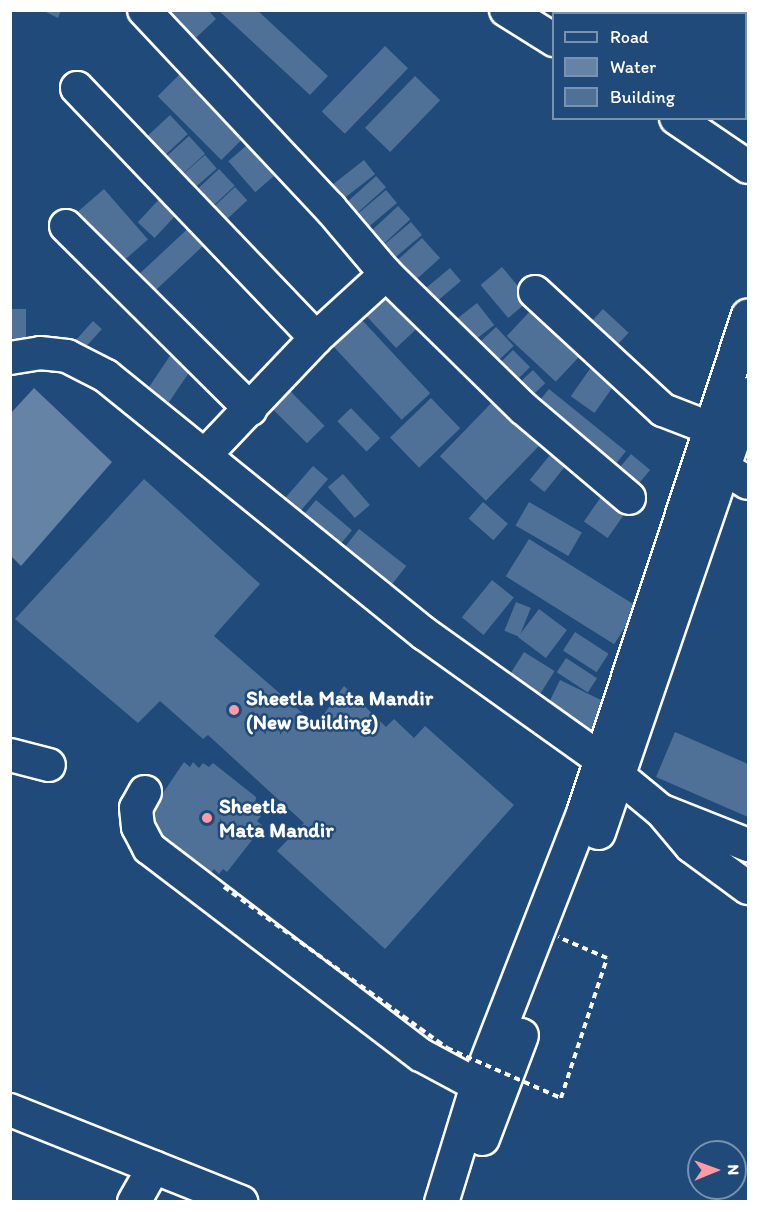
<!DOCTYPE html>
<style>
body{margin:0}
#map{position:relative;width:759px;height:1212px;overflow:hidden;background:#1f4a7a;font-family:Itim,sans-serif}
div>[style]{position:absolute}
.water>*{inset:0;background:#6583a4}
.building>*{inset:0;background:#507197;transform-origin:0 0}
.roads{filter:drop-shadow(2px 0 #fff) drop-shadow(-2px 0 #fff) drop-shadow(0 2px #fff) drop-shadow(0 -2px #fff)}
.minor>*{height:32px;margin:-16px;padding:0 16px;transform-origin:16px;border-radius:16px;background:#1f4a7a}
.major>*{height:33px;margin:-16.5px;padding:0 16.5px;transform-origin:16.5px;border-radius:16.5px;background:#1f4a7a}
.path-bridge>*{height:4px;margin-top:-2px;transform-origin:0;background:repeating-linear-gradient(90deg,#fff 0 6px,transparent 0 10.5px)}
.dots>*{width:16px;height:16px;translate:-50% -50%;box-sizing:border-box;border:3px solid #1f4a7a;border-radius:50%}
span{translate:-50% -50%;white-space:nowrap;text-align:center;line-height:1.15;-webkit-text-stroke:5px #1f4a7a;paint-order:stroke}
.poi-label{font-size:21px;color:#fff;font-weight:700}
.left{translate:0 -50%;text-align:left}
.frame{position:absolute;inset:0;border:12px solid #fff;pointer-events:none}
.legend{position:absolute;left:552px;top:12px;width:195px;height:108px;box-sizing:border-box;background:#1f4a7a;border:2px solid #7992af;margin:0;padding:8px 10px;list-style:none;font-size:18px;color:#fff}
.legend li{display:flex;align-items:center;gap:12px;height:30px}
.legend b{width:30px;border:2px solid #7992af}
.north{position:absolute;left:687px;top:1140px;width:60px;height:60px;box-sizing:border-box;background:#1f4a7a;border:2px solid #7992af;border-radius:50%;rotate:89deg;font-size:16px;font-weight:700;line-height:24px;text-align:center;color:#fff}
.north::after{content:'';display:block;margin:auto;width:21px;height:27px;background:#ff9aa2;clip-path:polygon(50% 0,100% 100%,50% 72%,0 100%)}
</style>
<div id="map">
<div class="water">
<i style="clip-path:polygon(34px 388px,112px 462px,21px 566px,11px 556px,11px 413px)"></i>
</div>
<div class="building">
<i style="clip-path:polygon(42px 10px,61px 10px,58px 18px)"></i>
<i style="clip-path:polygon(175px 10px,208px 10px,216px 19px,184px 49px,161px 24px)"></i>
<i style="clip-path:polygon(218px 10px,257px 10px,328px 76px,310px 95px)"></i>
<i style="clip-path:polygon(555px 10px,614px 10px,612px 14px)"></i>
<i style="left:385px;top:46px;width:32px;height:91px;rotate:44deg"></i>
<i style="left:181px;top:73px;width:90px;height:33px;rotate:45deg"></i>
<i style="left:415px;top:76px;width:35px;height:72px;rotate:44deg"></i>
<i style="left:170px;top:115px;width:26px;height:44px;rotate:47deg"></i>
<i style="left:189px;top:136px;width:24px;height:42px;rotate:48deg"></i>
<i style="left:254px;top:139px;width:41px;height:34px;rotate:49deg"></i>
<i style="left:205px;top:155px;width:18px;height:40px;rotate:49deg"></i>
<i style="left:364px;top:160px;width:18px;height:53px;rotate:52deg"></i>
<i style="left:219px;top:169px;width:23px;height:43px;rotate:47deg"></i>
<i style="left:376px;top:176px;width:15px;height:50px;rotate:48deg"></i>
<i style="left:235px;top:187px;width:18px;height:40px;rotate:47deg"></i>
<i style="left:104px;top:189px;width:67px;height:47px;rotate:49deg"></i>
<i style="left:386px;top:190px;width:17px;height:50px;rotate:50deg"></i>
<i style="left:165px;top:193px;width:23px;height:40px;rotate:43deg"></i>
<i style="left:398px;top:206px;width:18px;height:47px;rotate:47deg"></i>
<i style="left:195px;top:222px;width:23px;height:86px;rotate:47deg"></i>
<i style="left:411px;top:222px;width:17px;height:45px;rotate:50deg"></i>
<i style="left:422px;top:238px;width:27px;height:44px;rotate:48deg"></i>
<i style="left:502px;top:267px;width:43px;height:28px;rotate:50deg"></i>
<i style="left:450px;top:268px;width:17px;height:41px;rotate:50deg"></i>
<i style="left:389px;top:289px;width:48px;height:35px;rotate:47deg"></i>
<i style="left:477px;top:303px;width:28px;height:38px;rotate:52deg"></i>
<i style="left:10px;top:309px;width:16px;height:35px"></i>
<i style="left:532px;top:309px;width:67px;height:37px;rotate:43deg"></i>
<i style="left:603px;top:309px;width:35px;height:31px;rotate:43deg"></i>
<i style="left:362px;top:320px;width:100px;height:39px;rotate:47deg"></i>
<i style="left:93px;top:321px;width:12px;height:29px;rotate:42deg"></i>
<i style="left:496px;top:327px;width:26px;height:36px;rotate:47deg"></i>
<i style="left:174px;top:350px;width:25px;height:47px;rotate:34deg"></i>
<i style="left:513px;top:350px;width:24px;height:33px;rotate:45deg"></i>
<i style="left:592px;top:366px;width:29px;height:37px;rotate:35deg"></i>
<i style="left:533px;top:370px;width:18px;height:33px;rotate:47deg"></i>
<i style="left:549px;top:389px;width:99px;height:30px;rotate:39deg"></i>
<i style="left:290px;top:391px;width:49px;height:25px;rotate:45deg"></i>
<i style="left:501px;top:393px;width:64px;height:88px;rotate:44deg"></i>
<i style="left:431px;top:398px;width:42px;height:57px;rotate:46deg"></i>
<i style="left:351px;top:408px;width:42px;height:19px;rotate:46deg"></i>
<i style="left:558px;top:445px;width:19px;height:45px;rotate:39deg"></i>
<i style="left:631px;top:454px;width:25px;height:27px;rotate:40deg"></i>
<i style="left:313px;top:466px;width:20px;height:51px;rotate:41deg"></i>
<i style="left:343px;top:474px;width:41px;height:20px;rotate:49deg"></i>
<i style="clip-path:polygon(144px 479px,260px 584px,214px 636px,316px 725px,344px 686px,386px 727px,394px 719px,414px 738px,425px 726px,514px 805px,385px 949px,277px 851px,304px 823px,208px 735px,203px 739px,160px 701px,138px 723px,15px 619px)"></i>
<i style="left:608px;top:487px;width:29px;height:42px;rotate:35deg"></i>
<i style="left:316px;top:500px;width:47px;height:26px;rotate:40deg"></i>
<i style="left:483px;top:502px;width:33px;height:22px;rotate:41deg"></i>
<i style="left:529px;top:502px;width:61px;height:27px;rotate:30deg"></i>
<i style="left:359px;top:529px;width:60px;height:33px;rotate:38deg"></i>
<i style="left:529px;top:539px;width:128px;height:44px;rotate:32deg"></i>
<i style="left:492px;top:580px;width:28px;height:48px;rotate:39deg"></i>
<i style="left:516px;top:602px;width:16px;height:31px;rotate:22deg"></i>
<i style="left:539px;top:609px;width:35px;height:35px;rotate:37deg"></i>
<i style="left:575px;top:632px;width:40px;height:22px;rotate:33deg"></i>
<i style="left:524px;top:652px;width:36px;height:34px;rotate:32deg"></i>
<i style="left:566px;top:658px;width:37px;height:17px;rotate:33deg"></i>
<i style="left:560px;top:680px;width:50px;height:37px;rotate:26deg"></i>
<i style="clip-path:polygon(675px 732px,748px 764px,748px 817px,656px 777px)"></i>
<i style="clip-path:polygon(184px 762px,190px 767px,193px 762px,199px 768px,203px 763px,209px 767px,213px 763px,256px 797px,254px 811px,261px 816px,257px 821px,263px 826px,227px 872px,223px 869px,219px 874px,214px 869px,210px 874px,204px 869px,200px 875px,152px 830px,157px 824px,150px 812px)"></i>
</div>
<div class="roads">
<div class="minor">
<i style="left:144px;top:10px;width:272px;rotate:46.8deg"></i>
<i style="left:330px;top:208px;width:87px;rotate:49.7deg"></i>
<i style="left:386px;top:274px;width:192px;rotate:44.4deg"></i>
<i style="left:523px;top:408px;width:139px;rotate:40.3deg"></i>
<i style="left:506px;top:10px;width:57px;rotate:32deg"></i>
<i style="left:727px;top:10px;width:6px;rotate:39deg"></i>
<i style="left:77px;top:88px;width:346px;rotate:46.3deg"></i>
<i style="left:676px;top:118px;width:87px;rotate:34.2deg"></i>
<i style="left:66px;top:226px;width:260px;rotate:44.8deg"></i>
<i style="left:535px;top:292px;width:174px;rotate:42.7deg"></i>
<i style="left:663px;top:410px;width:53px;rotate:21.2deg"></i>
<i style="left:10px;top:358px;width:30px;rotate:-9deg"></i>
<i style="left:40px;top:353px;width:27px;rotate:6deg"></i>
<i style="left:67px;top:356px;width:44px;rotate:27.1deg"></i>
<i style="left:106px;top:376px;width:410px;rotate:39deg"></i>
<i style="left:425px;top:634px;width:215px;rotate:35.5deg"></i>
<i style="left:205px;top:455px;width:161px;rotate:-46.5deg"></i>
<i style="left:316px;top:338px;width:95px;rotate:-42.4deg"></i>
<i style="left:724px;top:468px;width:28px;rotate:32deg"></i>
<i style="left:10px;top:755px;width:40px;rotate:14.4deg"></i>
<i style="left:620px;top:777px;width:52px;rotate:39.5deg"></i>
<i style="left:660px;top:810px;width:95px;rotate:21.7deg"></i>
<i style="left:145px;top:792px;width:18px;rotate:119deg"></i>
<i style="left:136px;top:808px;width:19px;rotate:84deg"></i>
<i style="left:138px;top:827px;width:24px;rotate:62deg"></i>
<i style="left:149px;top:848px;width:342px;rotate:37.3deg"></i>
<i style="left:421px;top:1055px;width:64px;rotate:28.2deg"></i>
<i style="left:663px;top:813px;width:43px;rotate:49.7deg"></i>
<i style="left:691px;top:846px;width:71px;rotate:36.4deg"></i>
<i style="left:10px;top:1110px;width:249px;rotate:21.7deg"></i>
<i style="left:134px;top:1202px;width:40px;rotate:-60.3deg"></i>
</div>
<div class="major">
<i style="left:598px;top:832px;width:463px;rotate:-71.1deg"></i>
<i style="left:482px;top:1138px;width:110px;rotate:-69.3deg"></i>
<i style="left:441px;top:1202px;width:122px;rotate:-72.9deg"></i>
<i style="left:477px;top:1085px;width:295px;rotate:-68.7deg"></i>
<i style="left:584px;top:810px;width:521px;rotate:-71.67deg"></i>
</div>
</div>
<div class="path-bridge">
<i style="left:224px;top:887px;width:275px;rotate:35.8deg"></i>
<i style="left:447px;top:1048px;width:124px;rotate:23.7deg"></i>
<i style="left:561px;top:1098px;width:147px;rotate:-71.8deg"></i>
<i style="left:607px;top:958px;width:53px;rotate:-156.8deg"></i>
</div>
<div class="dots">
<i style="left:234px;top:710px;background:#ff9aa2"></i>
<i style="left:207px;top:818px;background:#ff9aa2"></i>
</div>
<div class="poi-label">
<span class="left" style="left:246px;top:710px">Sheetla Mata Mandir<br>(New Building)</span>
<span class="left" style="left:219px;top:818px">Sheetla<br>Mata Mandir</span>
</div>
<div class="frame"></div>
<ul class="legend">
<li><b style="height:8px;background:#1f4a7a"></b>Road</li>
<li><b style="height:16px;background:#6583a4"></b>Water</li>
<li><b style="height:16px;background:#507197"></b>Building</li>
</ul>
<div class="north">N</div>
</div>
